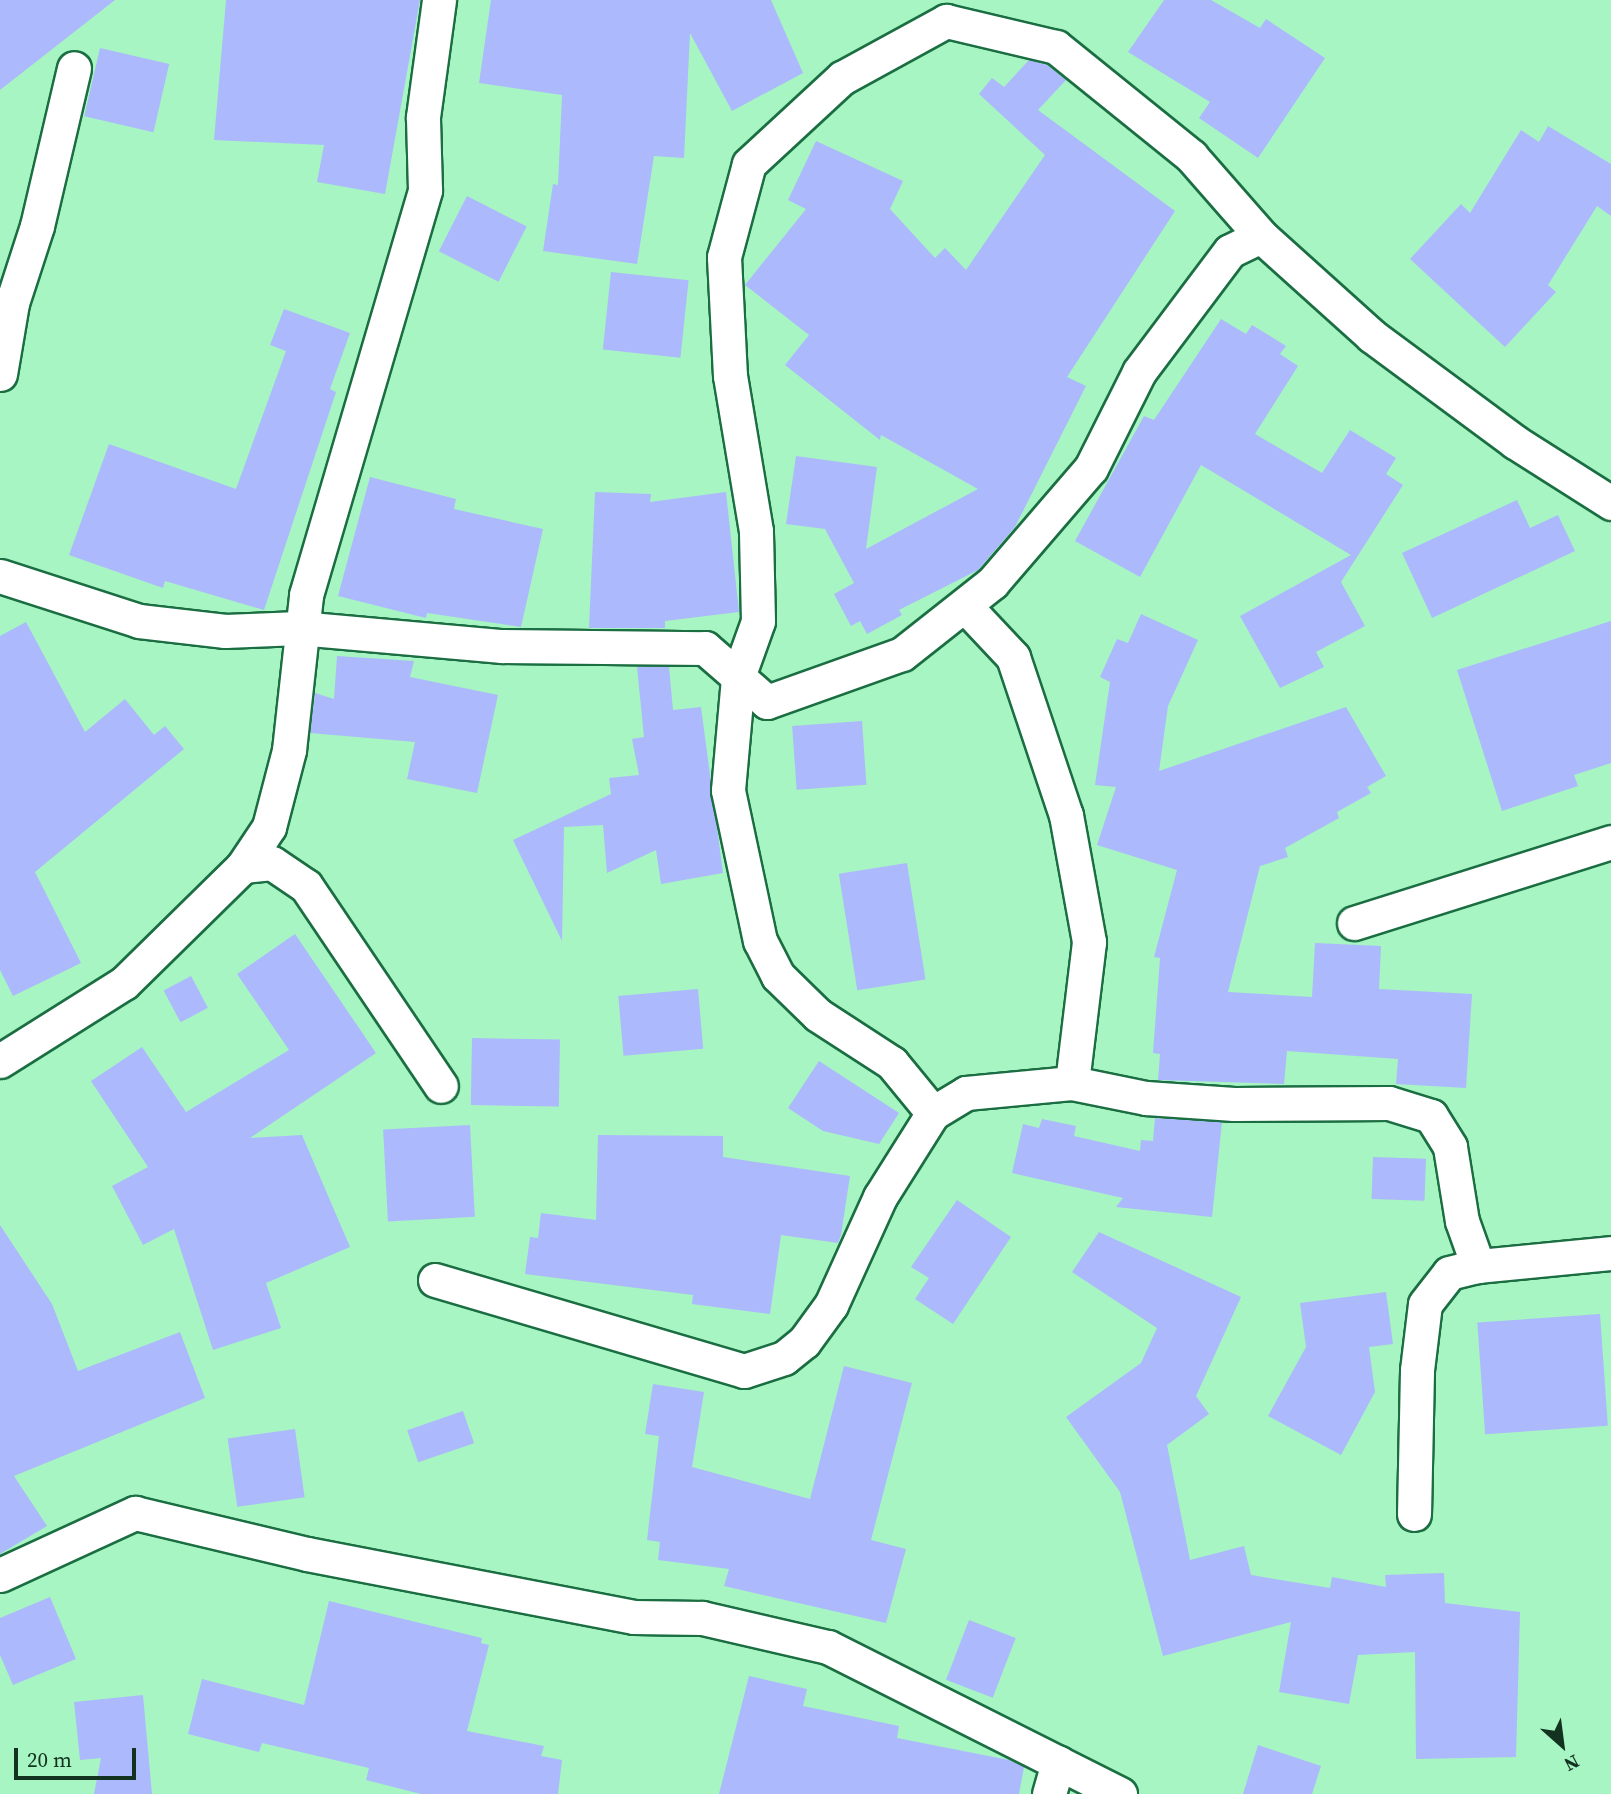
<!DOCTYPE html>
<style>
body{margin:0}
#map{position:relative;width:1611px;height:1794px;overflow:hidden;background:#a7f5c2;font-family:"Source Serif 4",serif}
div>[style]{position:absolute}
.building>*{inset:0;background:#acb9fc;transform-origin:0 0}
.roads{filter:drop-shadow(2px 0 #1b6e42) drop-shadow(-2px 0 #1b6e42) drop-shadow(0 2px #1b6e42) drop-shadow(0 -2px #1b6e42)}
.street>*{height:33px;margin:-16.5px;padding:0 16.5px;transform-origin:16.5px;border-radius:16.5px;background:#fff}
span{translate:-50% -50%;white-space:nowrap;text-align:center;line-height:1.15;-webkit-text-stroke:5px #a7f5c2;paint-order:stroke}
.north{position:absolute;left:1527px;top:1710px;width:70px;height:70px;-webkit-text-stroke:5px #a7f5c2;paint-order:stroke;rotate:152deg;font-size:19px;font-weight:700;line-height:28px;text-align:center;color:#133320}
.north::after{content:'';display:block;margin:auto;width:24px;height:32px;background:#133320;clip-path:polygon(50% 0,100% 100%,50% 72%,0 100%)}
.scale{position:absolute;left:14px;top:1748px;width:122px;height:32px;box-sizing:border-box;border:4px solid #133320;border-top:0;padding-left:9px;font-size:21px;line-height:24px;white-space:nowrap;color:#133320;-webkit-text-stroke:5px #a7f5c2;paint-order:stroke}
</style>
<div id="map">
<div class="building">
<i style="clip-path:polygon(0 0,115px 0,0 90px)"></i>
<i style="clip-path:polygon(226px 0,420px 0,385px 194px,317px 182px,324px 145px,214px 140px)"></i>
<i style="clip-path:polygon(491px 0,771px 0,803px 73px,732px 111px,690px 33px,684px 158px,654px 156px,637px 264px,543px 251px,553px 184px,558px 185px,562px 95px,479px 83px)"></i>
<i style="clip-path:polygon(1164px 0,1211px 0,1260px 28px,1266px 19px,1325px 58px,1258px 158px,1199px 118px,1210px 102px,1128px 52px)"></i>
<i style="left:100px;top:48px;width:71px;height:70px;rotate:13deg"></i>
<i style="clip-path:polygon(1029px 60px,1047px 65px,1066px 80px,1038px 110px,1175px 211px,1067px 377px,1086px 386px,1015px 527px,978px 570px,899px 610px,902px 615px,867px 634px,860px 621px,851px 626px,834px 594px,854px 583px,825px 529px,786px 524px,796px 456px,877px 467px,866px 549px,978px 489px,881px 435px,880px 440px,785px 365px,809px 335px,745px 285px,806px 209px,788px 200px,816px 141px,903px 181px,890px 209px,935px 258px,945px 248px,966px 270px,1045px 155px,979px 94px,992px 78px,1004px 87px)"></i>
<i style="clip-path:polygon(1548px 126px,1611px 164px,1611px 216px,1597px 206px,1548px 285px,1556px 292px,1505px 347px,1410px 259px,1461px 204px,1470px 213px,1521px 130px,1539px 142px)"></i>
<i style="left:467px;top:196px;width:67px;height:62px;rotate:27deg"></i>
<i style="left:611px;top:272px;width:78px;height:78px;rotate:6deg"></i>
<i style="clip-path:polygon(284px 309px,350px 333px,330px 389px,336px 392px,264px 610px,165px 581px,163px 588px,69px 555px,109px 444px,236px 489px,286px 351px,270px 345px)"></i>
<i style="clip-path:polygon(1221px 319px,1246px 334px,1252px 325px,1286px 346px,1280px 354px,1298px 366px,1255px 434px,1322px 473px,1350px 430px,1396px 458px,1386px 474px,1403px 485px,1341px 582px,1365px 626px,1316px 652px,1324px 667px,1280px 688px,1240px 616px,1351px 555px,1201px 465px,1140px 577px,1075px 541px,1144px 416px,1154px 420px)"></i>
<i style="clip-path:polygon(370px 477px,456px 499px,454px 509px,543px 529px,521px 627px,427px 613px,426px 618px,338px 596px)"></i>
<i style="clip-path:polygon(595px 492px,651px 494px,650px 502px,726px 492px,739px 612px,665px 621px,665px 628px,589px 628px)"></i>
<i style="clip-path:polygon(1517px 500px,1530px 528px,1558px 515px,1575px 551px,1432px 618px,1402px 553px)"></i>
<i style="clip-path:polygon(1141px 614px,1198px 640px,1168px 706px,1159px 771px,1346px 707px,1386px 776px,1367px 787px,1371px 793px,1337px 812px,1339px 818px,1285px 848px,1288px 857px,1260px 866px,1228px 992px,1312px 997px,1315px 943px,1381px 946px,1379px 989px,1472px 994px,1466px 1088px,1396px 1084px,1398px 1059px,1287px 1051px,1284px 1084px,1158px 1080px,1160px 1054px,1153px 1053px,1160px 958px,1154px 957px,1177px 870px,1097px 845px,1116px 787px,1095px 785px,1110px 682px,1100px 677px,1117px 639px,1128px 643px)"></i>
<i style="clip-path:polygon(1611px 621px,1611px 763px,1574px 775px,1578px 786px,1502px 811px,1457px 670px)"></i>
<i style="clip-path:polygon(26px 622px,85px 732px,125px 699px,154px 735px,165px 726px,184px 749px,35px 872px,81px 963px,13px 996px,0 970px,0 636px)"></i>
<i style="clip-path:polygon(337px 656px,414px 661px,410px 677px,498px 695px,477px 793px,407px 779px,415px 742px,310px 733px,315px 693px,334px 699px)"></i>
<i style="clip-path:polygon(637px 667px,669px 667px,673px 710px,701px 707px,723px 873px,661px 884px,656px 850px,607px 873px,603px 825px,564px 827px,562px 941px,513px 840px,611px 794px,609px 778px,639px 775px,632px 739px,644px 737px)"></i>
<i style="left:862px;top:721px;width:64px;height:70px;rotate:86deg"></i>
<i style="left:907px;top:863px;width:118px;height:69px;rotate:81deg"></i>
<i style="clip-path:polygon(295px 934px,376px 1053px,250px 1138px,302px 1135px,350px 1247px,266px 1283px,281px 1328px,213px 1350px,174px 1229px,143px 1245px,112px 1186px,148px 1167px,91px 1081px,142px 1047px,186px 1112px,289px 1050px,237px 974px)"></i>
<i style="left:191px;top:976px;width:36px;height:31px;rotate:62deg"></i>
<i style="left:698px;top:989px;width:60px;height:80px;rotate:85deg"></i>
<i style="left:472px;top:1038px;width:88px;height:67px;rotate:1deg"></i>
<i style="clip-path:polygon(819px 1061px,899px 1113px,879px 1144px,823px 1131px,788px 1108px)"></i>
<i style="clip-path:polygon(1155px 1118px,1222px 1122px,1212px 1217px,1116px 1207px,1123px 1198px,1012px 1173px,1023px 1124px,1039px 1128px,1042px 1119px,1076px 1126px,1074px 1136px,1140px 1151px,1141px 1140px,1153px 1141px)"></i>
<i style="left:470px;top:1125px;width:92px;height:87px;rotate:87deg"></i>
<i style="clip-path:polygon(598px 1135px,723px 1136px,723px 1157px,850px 1176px,841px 1235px,838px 1243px,781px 1235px,770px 1314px,692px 1304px,693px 1295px,525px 1274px,530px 1237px,538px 1238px,541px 1213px,596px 1220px)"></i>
<i style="left:1373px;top:1157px;width:53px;height:42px;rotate:2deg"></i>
<i style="clip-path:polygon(957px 1200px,1011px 1237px,953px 1324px,915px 1299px,929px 1278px,911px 1267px)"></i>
<i style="clip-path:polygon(0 1225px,52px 1304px,78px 1371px,180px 1332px,205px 1398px,14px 1476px,47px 1526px,0 1554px)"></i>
<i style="clip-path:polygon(1099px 1232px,1241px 1297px,1196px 1396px,1209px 1414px,1167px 1445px,1190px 1560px,1244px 1546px,1251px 1575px,1330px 1588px,1332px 1577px,1386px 1587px,1385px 1575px,1444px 1573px,1445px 1603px,1520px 1612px,1516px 1757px,1416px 1759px,1415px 1652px,1358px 1655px,1349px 1704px,1279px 1692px,1291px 1622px,1163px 1656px,1120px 1492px,1066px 1417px,1141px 1363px,1157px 1328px,1072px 1272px)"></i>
<i style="clip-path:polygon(1386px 1292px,1393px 1344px,1369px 1347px,1375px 1392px,1341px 1455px,1268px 1416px,1306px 1347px,1300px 1303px)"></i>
<i style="left:1600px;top:1314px;width:112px;height:123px;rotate:86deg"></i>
<i style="clip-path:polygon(844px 1366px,912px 1383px,871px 1540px,906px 1549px,886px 1623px,724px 1586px,729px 1569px,658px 1560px,660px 1542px,647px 1540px,659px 1436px,645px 1434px,653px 1384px,704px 1392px,692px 1467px,810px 1499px)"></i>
<i style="left:463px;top:1411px;width:34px;height:59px;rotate:71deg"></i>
<i style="left:295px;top:1429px;width:69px;height:68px;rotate:82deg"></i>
<i style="clip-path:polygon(50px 1597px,76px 1659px,13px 1685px,0 1655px,0 1618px)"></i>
<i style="clip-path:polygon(329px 1601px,482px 1638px,481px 1643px,489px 1645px,467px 1731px,544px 1746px,541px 1756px,562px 1760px,558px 1794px,421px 1794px,366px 1780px,369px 1768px,262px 1743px,259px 1752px,188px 1734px,202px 1679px,304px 1705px)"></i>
<i style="left:969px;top:1620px;width:50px;height:64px;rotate:21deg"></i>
<i style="clip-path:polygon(749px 1676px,807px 1689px,803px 1706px,899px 1726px,897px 1738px,1009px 1760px,1024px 1767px,1019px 1794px,719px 1794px)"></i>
<i style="clip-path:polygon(143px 1695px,152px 1794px,94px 1794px,101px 1758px,80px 1760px,74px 1702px)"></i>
<i style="clip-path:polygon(1258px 1745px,1321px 1766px,1312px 1794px,1243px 1794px)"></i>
</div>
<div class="roads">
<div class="street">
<i style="left:0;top:374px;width:72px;rotate:-80.4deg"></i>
<i style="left:12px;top:303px;width:81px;rotate:-72deg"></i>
<i style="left:37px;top:226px;width:162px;rotate:-76.8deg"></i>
<i style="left:0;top:576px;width:146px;rotate:17.9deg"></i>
<i style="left:139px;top:621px;width:87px;rotate:6.6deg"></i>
<i style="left:225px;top:631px;width:74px;rotate:-2.3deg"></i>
<i style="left:299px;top:628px;width:204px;rotate:5.1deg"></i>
<i style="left:502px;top:646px;width:203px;rotate:0.6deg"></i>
<i style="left:705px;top:648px;width:82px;rotate:41.1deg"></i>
<i style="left:767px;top:702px;width:143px;rotate:-19.6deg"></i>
<i style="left:902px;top:654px;width:115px;rotate:-38.3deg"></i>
<i style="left:992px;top:583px;width:152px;rotate:-49.3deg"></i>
<i style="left:1091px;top:468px;width:107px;rotate:-63.4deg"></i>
<i style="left:1139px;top:372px;width:151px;rotate:-53.1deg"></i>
<i style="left:1230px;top:251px;width:34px;rotate:-26deg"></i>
<i style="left:966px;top:607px;width:69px;rotate:46.8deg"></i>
<i style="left:1013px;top:657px;width:167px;rotate:71.5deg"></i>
<i style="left:1066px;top:815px;width:129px;rotate:79.7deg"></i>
<i style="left:1089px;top:942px;width:142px;rotate:96.9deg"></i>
<i style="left:243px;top:866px;width:29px;rotate:-6deg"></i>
<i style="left:272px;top:863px;width:41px;rotate:34.1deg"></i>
<i style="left:306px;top:886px;width:241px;rotate:56deg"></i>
<i style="left:1354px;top:923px;width:269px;rotate:-17.5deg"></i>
<i style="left:0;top:1061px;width:146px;rotate:-32.2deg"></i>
<i style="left:124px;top:983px;width:167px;rotate:-44.5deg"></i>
<i style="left:243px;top:866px;width:47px;rotate:-56.3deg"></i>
<i style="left:269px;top:827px;width:80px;rotate:-75.4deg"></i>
<i style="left:289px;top:750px;width:156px;rotate:-83.7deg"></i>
<i style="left:306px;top:595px;width:422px;rotate:-73.6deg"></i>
<i style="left:425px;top:190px;width:73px;rotate:-91.6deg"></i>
<i style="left:423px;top:117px;width:118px;rotate:-82.2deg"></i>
<i style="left:933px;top:1113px;width:65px;rotate:-129.4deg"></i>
<i style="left:892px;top:1063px;width:88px;rotate:-147deg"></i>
<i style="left:818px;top:1015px;width:56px;rotate:-135.7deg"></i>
<i style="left:778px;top:976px;width:39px;rotate:-117deg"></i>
<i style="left:760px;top:941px;width:154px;rotate:-102deg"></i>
<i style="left:728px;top:790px;width:113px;rotate:-84.9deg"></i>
<i style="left:738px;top:677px;width:59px;rotate:-70.3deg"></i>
<i style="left:758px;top:621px;width:90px;rotate:-91.3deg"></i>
<i style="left:756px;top:531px;width:157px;rotate:-99.5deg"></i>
<i style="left:730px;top:376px;width:119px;rotate:-92.9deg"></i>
<i style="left:724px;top:257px;width:96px;rotate:-75deg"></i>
<i style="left:749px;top:164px;width:127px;rotate:-42.8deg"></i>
<i style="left:842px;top:78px;width:119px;rotate:-28.7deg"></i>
<i style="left:946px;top:21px;width:113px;rotate:13.3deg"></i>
<i style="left:1056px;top:47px;width:174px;rotate:38.9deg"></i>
<i style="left:1191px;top:156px;width:106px;rotate:48.8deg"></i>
<i style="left:1261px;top:236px;width:149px;rotate:42deg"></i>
<i style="left:1372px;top:336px;width:178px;rotate:36.5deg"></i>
<i style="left:1515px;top:442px;width:114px;rotate:32.4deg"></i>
<i style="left:435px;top:1280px;width:322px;rotate:16.4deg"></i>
<i style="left:744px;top:1371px;width:42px;rotate:-18deg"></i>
<i style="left:784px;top:1358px;width:26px;rotate:-39deg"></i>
<i style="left:804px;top:1342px;width:46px;rotate:-53.9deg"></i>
<i style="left:831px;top:1305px;width:119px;rotate:-65.6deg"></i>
<i style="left:880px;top:1197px;width:99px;rotate:-57.8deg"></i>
<i style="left:933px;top:1113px;width:39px;rotate:-31deg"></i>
<i style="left:966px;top:1093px;width:106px;rotate:-5.4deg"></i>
<i style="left:1072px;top:1083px;width:76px;rotate:11.5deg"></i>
<i style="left:1146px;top:1098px;width:88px;rotate:3.9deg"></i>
<i style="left:1234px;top:1104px;width:155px;rotate:-0.4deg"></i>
<i style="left:1389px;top:1103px;width:44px;rotate:17.2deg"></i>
<i style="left:1431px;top:1116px;width:36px;rotate:58deg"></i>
<i style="left:1450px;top:1147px;width:75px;rotate:80.8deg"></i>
<i style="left:1462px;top:1221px;width:48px;rotate:70.4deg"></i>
<i style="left:1478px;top:1266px;width:134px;rotate:-5.6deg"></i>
<i style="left:1414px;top:1514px;width:144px;rotate:-88.8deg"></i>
<i style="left:1417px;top:1370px;width:66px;rotate:-83.1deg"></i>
<i style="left:1425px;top:1304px;width:39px;rotate:-52deg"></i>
<i style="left:1449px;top:1273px;width:30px;rotate:-14deg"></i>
<i style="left:0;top:1575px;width:149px;rotate:-24.7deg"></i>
<i style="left:135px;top:1513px;width:177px;rotate:13.4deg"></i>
<i style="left:307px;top:1554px;width:333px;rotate:10.9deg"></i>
<i style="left:634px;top:1617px;width:68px;rotate:0.8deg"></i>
<i style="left:702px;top:1618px;width:129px;rotate:13deg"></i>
<i style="left:828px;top:1647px;width:327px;rotate:26.7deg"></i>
<i style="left:1049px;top:1794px;width:33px;rotate:-74deg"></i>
</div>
</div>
<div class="north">N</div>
<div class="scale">20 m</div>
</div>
